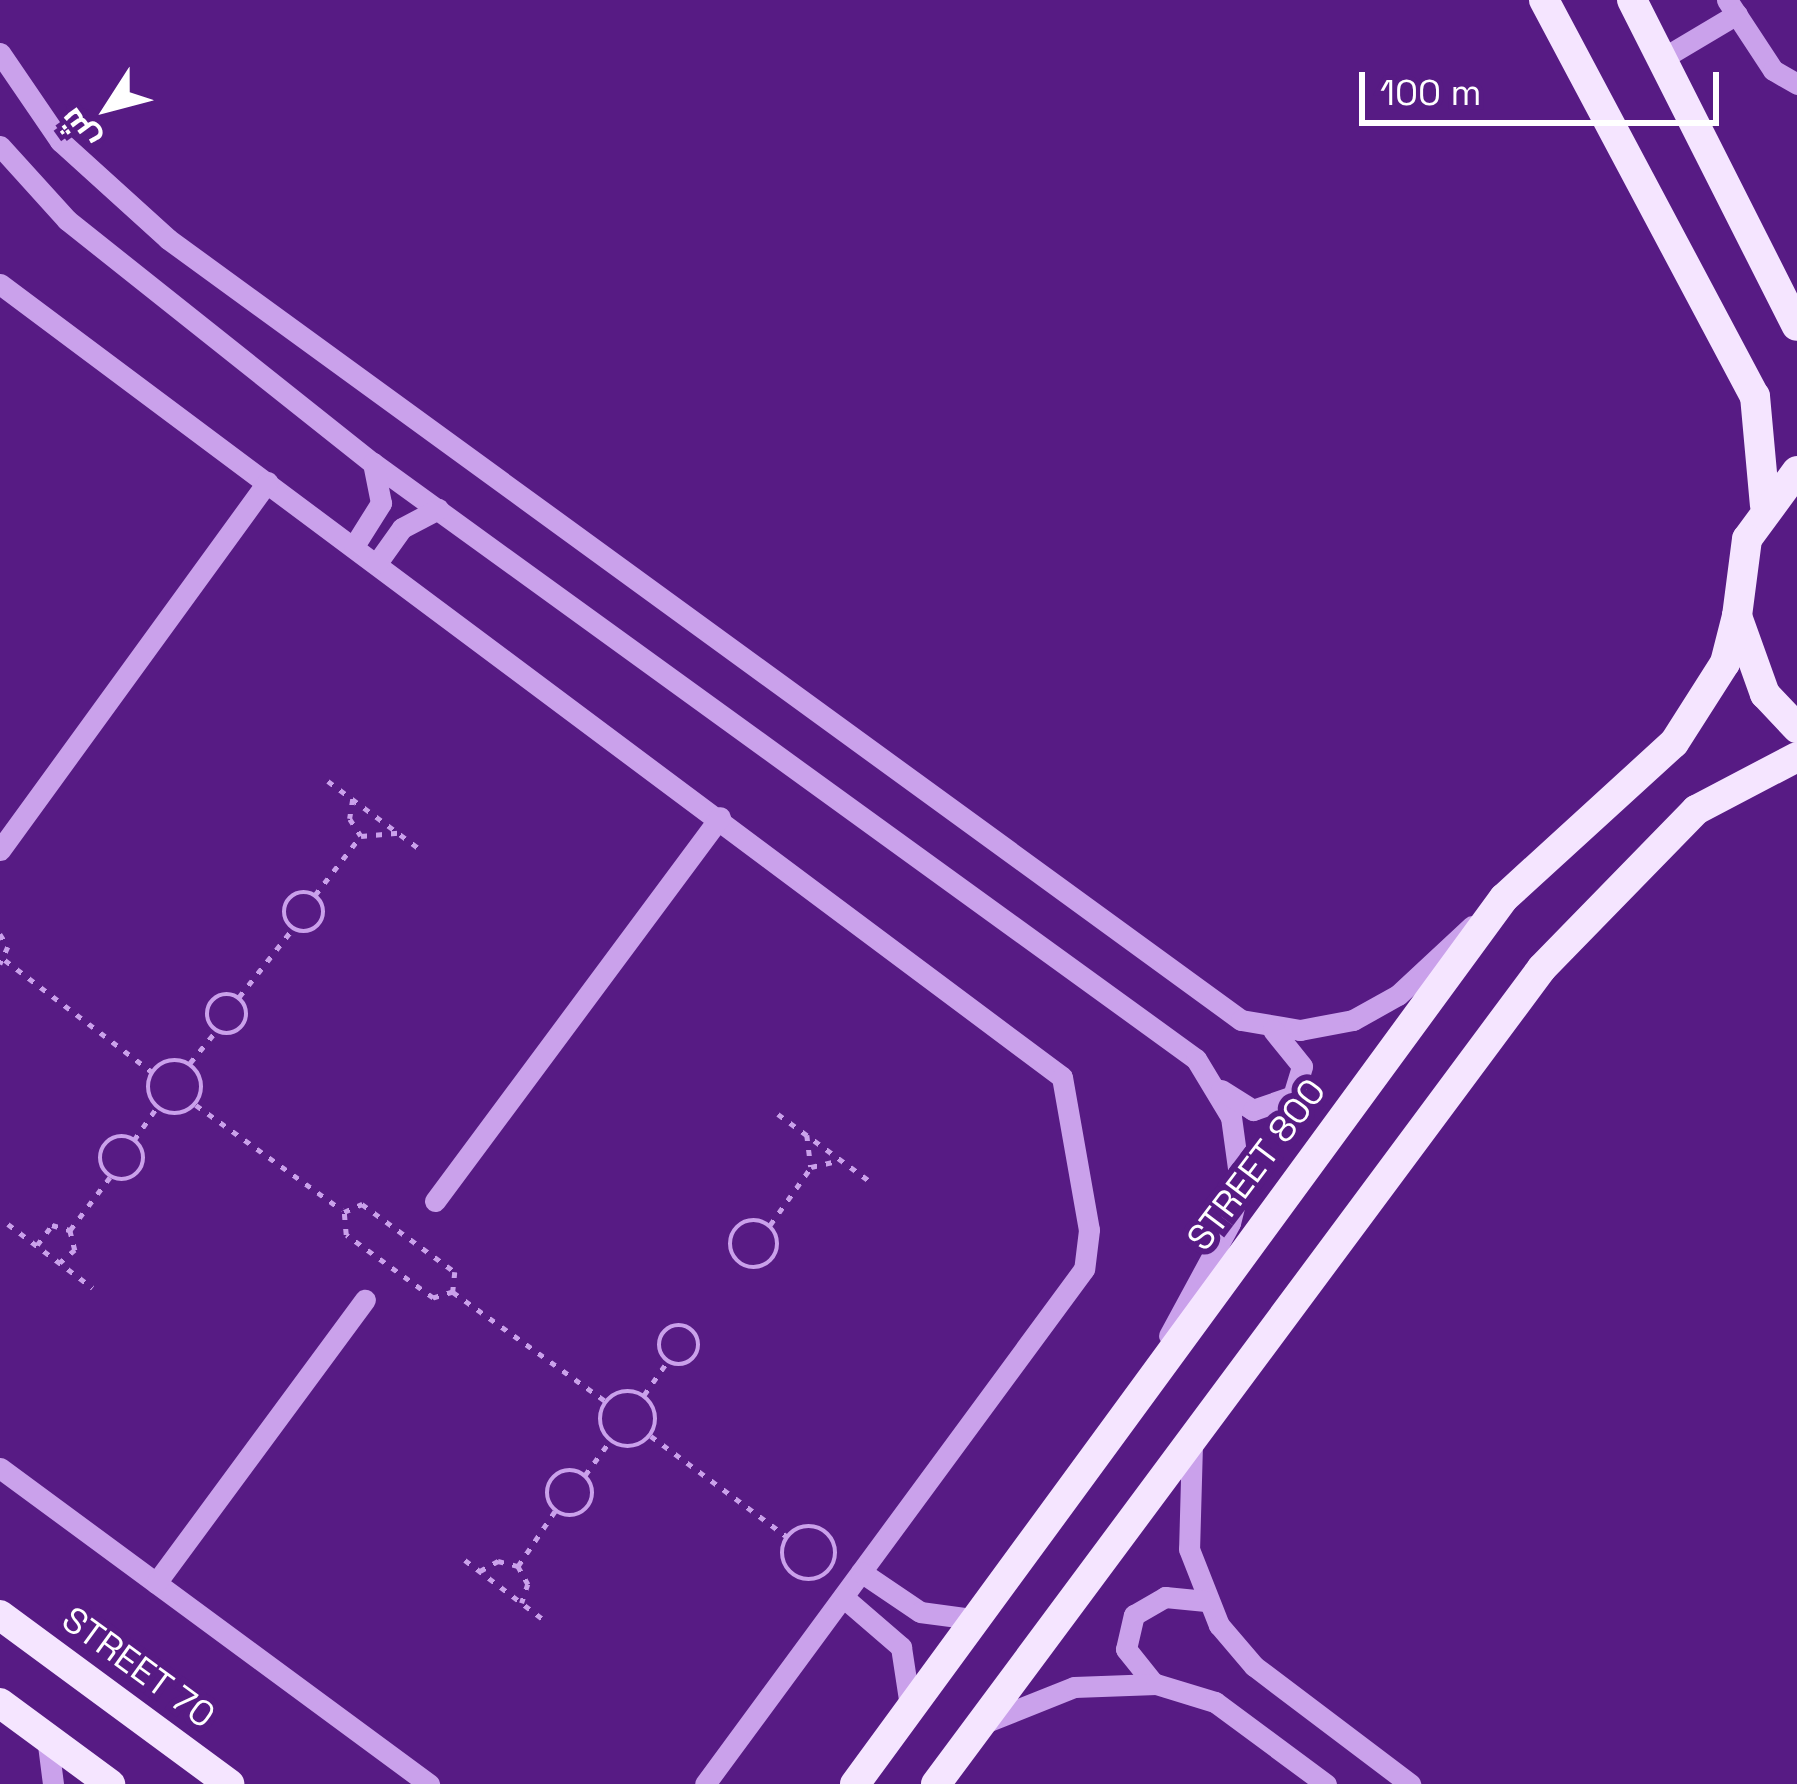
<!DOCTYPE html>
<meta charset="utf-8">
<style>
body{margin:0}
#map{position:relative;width:1797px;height:1784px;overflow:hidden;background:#571b84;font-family:"Space Grotesk",Cairo,sans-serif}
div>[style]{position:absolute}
.path>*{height:4.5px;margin-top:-2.25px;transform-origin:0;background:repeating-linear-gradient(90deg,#caa1eb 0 6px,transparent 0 15px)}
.path>.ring{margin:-2.25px;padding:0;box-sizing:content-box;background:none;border:4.5px solid #caa1eb;border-radius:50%}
.minor>*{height:21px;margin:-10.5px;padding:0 10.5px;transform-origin:10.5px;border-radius:10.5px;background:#caa1eb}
.major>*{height:30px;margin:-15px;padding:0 15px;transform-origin:15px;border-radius:15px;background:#f5e5ff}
span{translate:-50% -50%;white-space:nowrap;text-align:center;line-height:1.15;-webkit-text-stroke:12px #571b84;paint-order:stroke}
.street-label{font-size:36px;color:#fff}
.north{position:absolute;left:48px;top:48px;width:120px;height:120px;-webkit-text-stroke:9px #571b84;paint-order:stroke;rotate:234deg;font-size:33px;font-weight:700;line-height:48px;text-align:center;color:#fff}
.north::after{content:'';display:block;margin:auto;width:42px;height:54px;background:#fff;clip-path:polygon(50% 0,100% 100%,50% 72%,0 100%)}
.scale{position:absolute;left:1359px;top:72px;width:360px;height:54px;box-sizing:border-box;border:6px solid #fff;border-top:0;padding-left:15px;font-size:36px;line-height:42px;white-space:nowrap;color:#fff;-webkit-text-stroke:9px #571b84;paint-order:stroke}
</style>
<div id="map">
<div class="path">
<i style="left:328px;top:781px;width:116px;rotate:36.6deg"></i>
<i style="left:353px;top:799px;width:20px;rotate:99deg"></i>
<i style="left:350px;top:819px;width:20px;rotate:57deg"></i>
<i style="left:361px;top:836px;width:37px;rotate:-5deg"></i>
<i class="ring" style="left:284px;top:892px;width:35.5px;height:35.5px"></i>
<i style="left:315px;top:895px;width:72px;rotate:-52.3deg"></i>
<i style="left:0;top:934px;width:15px;rotate:58deg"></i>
<i style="left:8px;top:947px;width:19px;rotate:115deg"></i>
<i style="left:5px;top:960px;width:185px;rotate:37.3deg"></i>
<i class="ring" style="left:207px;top:994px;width:35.5px;height:35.5px"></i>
<i style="left:239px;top:997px;width:84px;rotate:-51.8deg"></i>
<i class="ring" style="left:148px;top:1060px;width:49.5px;height:49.5px"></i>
<i style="left:190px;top:1063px;width:41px;rotate:-50.9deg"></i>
<i style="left:196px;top:1105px;width:180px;rotate:35.7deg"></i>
<i style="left:778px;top:1114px;width:115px;rotate:36.2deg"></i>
<i style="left:807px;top:1135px;width:32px;rotate:83deg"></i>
<i style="left:811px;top:1167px;width:31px;rotate:-13deg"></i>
<i class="ring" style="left:100px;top:1136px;width:39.5px;height:39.5px"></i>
<i style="left:134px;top:1140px;width:40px;rotate:-55.1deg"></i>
<i style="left:362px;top:1204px;width:115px;rotate:36.2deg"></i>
<i style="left:455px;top:1272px;width:20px;rotate:96deg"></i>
<i style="left:453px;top:1292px;width:21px;rotate:163deg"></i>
<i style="left:433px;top:1298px;width:107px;rotate:-144.1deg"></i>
<i style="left:346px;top:1235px;width:23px;rotate:-95deg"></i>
<i style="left:344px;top:1212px;width:20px;rotate:-24deg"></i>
<i class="ring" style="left:730px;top:1220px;width:43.5px;height:43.5px"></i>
<i style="left:8px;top:1224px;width:106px;rotate:37deg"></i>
<i style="left:770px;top:1225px;width:71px;rotate:-54.7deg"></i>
<i style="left:70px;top:1230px;width:66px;rotate:-53deg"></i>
<i style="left:37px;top:1245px;width:25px;rotate:-53deg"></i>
<i style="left:52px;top:1225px;width:19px;rotate:16deg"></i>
<i style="left:70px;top:1230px;width:21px;rotate:76deg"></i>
<i style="left:75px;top:1250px;width:20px;rotate:139deg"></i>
<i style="left:453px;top:1292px;width:187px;rotate:35.6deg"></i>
<i class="ring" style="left:659px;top:1325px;width:35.5px;height:35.5px"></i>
<i class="ring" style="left:600px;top:1391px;width:51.5px;height:51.5px"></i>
<i style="left:644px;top:1395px;width:40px;rotate:-55.1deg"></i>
<i style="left:651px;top:1436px;width:168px;rotate:36.5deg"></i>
<i class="ring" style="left:547px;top:1470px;width:41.5px;height:41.5px"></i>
<i style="left:585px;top:1475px;width:42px;rotate:-53.7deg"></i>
<i class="ring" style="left:782px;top:1526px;width:49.5px;height:49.5px"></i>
<i style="left:465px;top:1560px;width:99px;rotate:37.2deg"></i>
<i style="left:518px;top:1566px;width:66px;rotate:-56.1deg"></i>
<i style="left:480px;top:1571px;width:21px;rotate:-29deg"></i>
<i style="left:498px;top:1561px;width:21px;rotate:14deg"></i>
<i style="left:518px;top:1566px;width:21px;rotate:61deg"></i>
<i style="left:528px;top:1584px;width:20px;rotate:108deg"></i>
</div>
<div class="minor">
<i style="left:1727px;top:0;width:84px;rotate:56.7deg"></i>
<i style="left:1773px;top:70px;width:28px;rotate:30deg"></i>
<i style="left:0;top:53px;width:107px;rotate:55.7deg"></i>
<i style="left:60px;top:141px;width:146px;rotate:42.2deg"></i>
<i style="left:168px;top:239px;width:1327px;rotate:36.05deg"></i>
<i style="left:1241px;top:1020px;width:60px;rotate:9.6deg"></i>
<i style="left:1300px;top:1030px;width:54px;rotate:-10.7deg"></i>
<i style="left:1353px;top:1020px;width:51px;rotate:-29.1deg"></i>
<i style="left:1398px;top:995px;width:101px;rotate:-43deg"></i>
<i style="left:1663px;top:58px;width:86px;rotate:-30.7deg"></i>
<i style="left:0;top:146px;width:100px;rotate:47.8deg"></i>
<i style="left:67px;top:220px;width:391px;rotate:38.5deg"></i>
<i style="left:373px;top:463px;width:1016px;rotate:35.91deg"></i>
<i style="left:1196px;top:1059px;width:68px;rotate:58.9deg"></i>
<i style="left:1231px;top:1117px;width:67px;rotate:82.2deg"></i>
<i style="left:1240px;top:1183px;width:41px;rotate:104deg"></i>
<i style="left:1230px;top:1223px;width:128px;rotate:118.4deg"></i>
<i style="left:0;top:284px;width:1325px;rotate:36.75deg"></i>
<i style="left:1062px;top:1077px;width:155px;rotate:80deg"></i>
<i style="left:1089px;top:1230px;width:39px;rotate:97deg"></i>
<i style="left:1084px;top:1269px;width:639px;rotate:126.35deg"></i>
<i style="left:354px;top:546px;width:51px;rotate:-57.9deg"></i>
<i style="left:381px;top:503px;width:41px;rotate:-101.3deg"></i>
<i style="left:377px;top:563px;width:43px;rotate:-54.5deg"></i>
<i style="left:402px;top:528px;width:41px;rotate:-27.8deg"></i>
<i style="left:0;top:850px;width:455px;rotate:-54deg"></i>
<i style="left:1221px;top:1090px;width:38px;rotate:32deg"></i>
<i style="left:1253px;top:1110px;width:42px;rotate:-19.3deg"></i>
<i style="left:1293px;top:1096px;width:31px;rotate:-73deg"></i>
<i style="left:1302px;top:1066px;width:46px;rotate:-128.9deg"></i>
<i style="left:435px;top:1201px;width:478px;rotate:-53.4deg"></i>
<i style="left:1192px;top:1444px;width:105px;rotate:91.6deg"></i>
<i style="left:1189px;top:1549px;width:82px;rotate:68.5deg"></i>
<i style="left:1219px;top:1625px;width:54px;rotate:49.5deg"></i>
<i style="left:1254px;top:1666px;width:196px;rotate:37.1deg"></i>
<i style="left:0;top:1468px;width:533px;rotate:36.38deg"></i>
<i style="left:861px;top:1572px;width:71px;rotate:34.1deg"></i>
<i style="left:920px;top:1612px;width:52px;rotate:7.7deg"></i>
<i style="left:156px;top:1583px;width:352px;rotate:-53.6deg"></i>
<i style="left:843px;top:1597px;width:77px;rotate:40.8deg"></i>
<i style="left:901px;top:1647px;width:60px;rotate:81.3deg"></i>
<i style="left:1154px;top:1684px;width:45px;rotate:-128.7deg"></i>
<i style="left:1126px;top:1649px;width:35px;rotate:-77deg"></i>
<i style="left:1134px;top:1615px;width:36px;rotate:-30deg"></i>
<i style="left:1165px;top:1597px;width:41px;rotate:5.6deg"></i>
<i style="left:984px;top:1723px;width:97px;rotate:-21.8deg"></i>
<i style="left:1074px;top:1687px;width:82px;rotate:-2.1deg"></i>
<i style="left:1156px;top:1684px;width:62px;rotate:17deg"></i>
<i style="left:1215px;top:1702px;width:138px;rotate:36.5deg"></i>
<i style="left:47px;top:1737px;width:47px;rotate:82.7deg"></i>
</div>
<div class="major">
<i style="left:1544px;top:0;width:449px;rotate:62deg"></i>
<i style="left:1755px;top:396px;width:109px;rotate:84.8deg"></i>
<i style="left:1632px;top:0;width:365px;rotate:63.2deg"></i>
<i style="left:1797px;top:471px;width:84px;rotate:126.3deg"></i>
<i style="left:1747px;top:539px;width:78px;rotate:97.4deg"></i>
<i style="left:1737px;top:616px;width:83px;rotate:70.3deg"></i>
<i style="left:1765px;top:694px;width:47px;rotate:46.7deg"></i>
<i style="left:0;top:1615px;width:285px;rotate:36.4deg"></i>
<i style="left:0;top:1703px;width:137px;rotate:36.4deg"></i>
<i style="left:855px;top:1784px;width:1098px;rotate:-53.78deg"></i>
<i style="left:1504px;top:898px;width:230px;rotate:-42.4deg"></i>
<i style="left:1674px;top:743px;width:95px;rotate:-57.5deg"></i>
<i style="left:1725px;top:663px;width:49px;rotate:-75.7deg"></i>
<i style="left:936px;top:1784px;width:1016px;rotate:-53.4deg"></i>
<i style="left:1542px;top:968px;width:221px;rotate:-45.7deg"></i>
<i style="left:1696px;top:810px;width:114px;rotate:-27.7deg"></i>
</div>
<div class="street-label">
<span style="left:1257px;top:1165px;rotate:-53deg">STREET 800</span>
<span style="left:138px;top:1668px;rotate:36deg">STREET 70</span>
</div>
<div class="north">ش</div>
<div class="scale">100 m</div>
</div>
